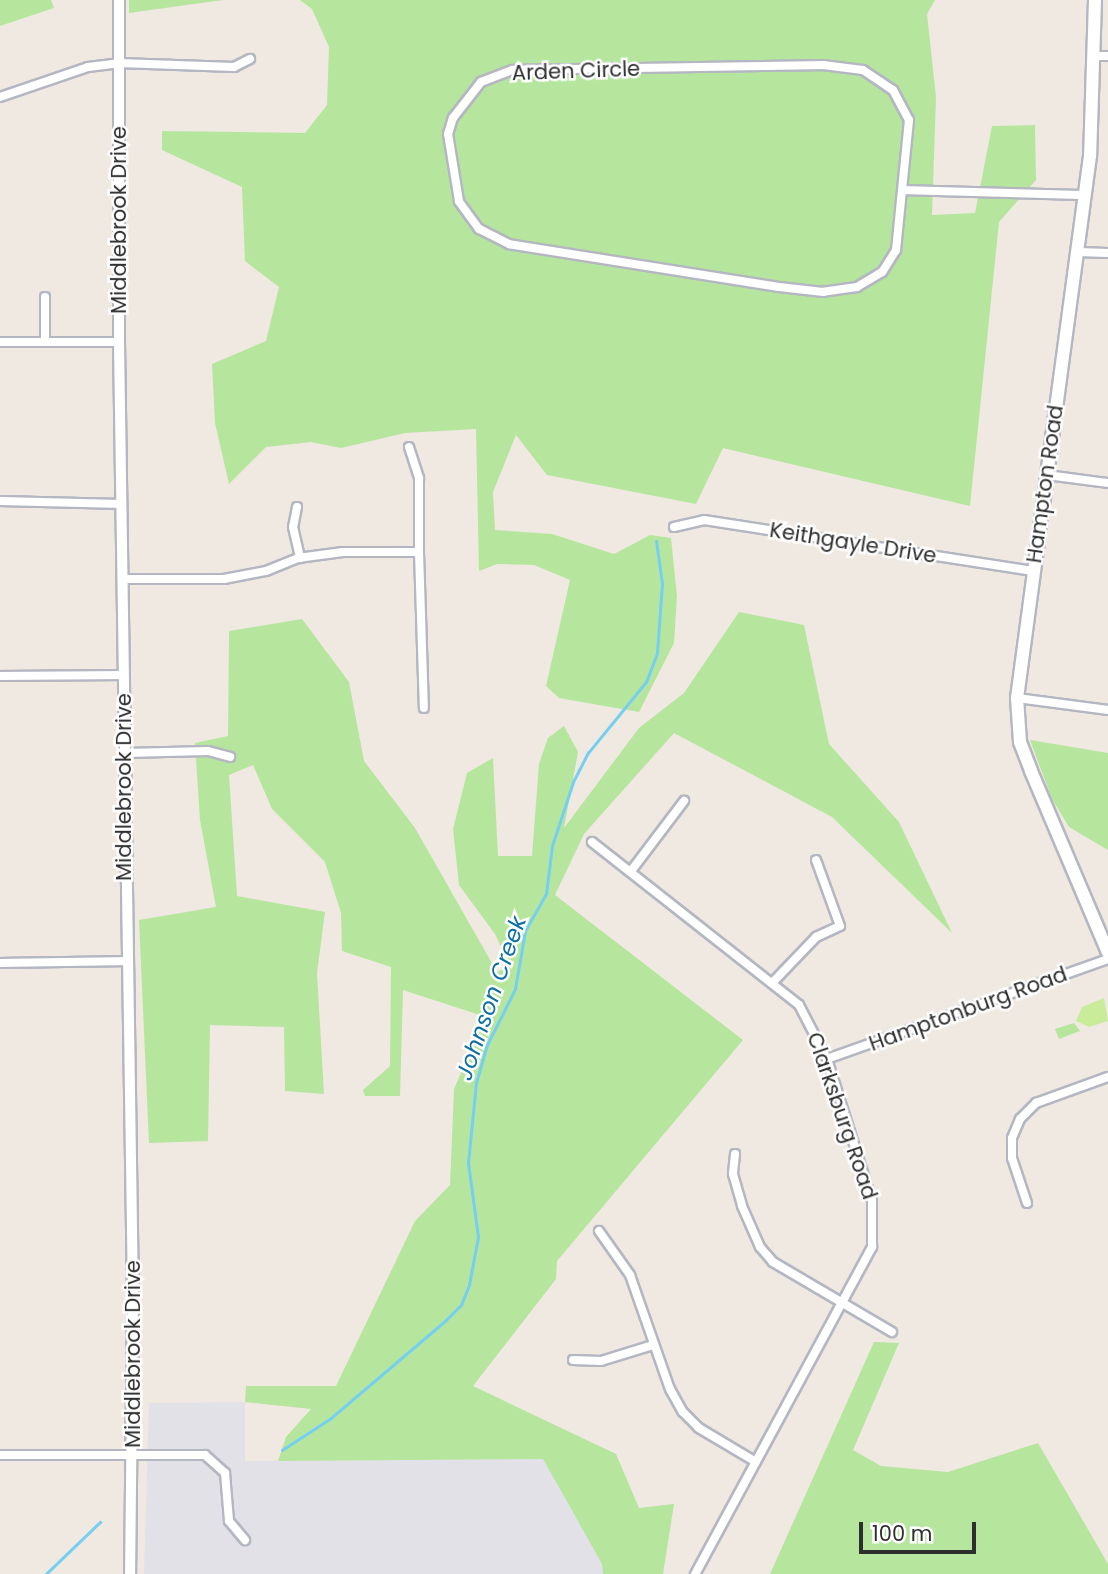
<!DOCTYPE html>
<style>
body{margin:0}
#map{position:relative;width:1108px;height:1574px;overflow:hidden;background:#efe9e1;font-family:Poppins,sans-serif}
div>[style]{position:absolute}
.industrial>*{inset:0;background:#e3e1e8}
.green>*{inset:0;background:#b6e59e}
.pitch>*{inset:0;background:#c9ec9a}
.stream>*{height:2.5px;margin:-1.25px;padding:0 1.25px;transform-origin:1.25px;border-radius:1.25px;background:#75cff0}
.roads{filter:drop-shadow(2px 0 #b4b7c1) drop-shadow(-2px 0 #b4b7c1) drop-shadow(0 2px #b4b7c1) drop-shadow(0 -2px #b4b7c1)}
.minor>*{height:8px;margin:-4px;padding:0 4px;transform-origin:4px;border-radius:4px;background:#fff}
.tertiary>*{height:10px;margin:-5px;padding:0 5px;transform-origin:5px;border-radius:5px;background:#fff}
.secondary>*{height:12px;margin:-6px;padding:0 6px;transform-origin:6px;border-radius:6px;background:#fff}
span{translate:-50% -50%;white-space:nowrap;text-align:center;line-height:1.15;-webkit-text-stroke:5px #fff;paint-order:stroke}
.street-label{font-size:21px;color:#2e2e2e}
.water-label{font-size:23px;color:#0d6fa3;font-style:italic}
.scale{position:absolute;left:859px;top:1522px;width:117px;height:32px;box-sizing:border-box;border:4px solid #2e2e2e;border-top:0;padding-left:9px;font-size:21px;line-height:24px;white-space:nowrap;color:#2e2e2e;-webkit-text-stroke:5px #fff;paint-order:stroke}
</style>
<div id="map">
<div class="industrial">
<i style="clip-path:polygon(245px 1402px,245px 1461px,543px 1459px,602px 1564px,603px 1574px,144px 1574px,149px 1403px)"></i>
</div>
<div class="green">
<i style="clip-path:polygon(0 0,51px 0,54px 8px,0 26px)"></i>
<i style="clip-path:polygon(129px 0,223px 0,129px 13px)"></i>
<i style="clip-path:polygon(300px 0,935px 0,927px 14px,936px 97px,932px 215px,975px 213px,992px 126px,1035px 125px,1036px 180px,999px 222px,970px 506px,723px 448px,696px 504px,547px 475px,516px 435px,493px 492px,495px 530px,552px 534px,614px 554px,650px 535px,671px 538px,677px 596px,674px 643px,639px 712px,559px 698px,546px 686px,570px 580px,534px 565px,497px 564px,479px 571px,476px 429px,405px 433px,341px 448px,311px 442px,266px 447px,229px 484px,215px 423px,212px 364px,266px 341px,279px 287px,245px 261px,242px 187px,162px 150px,162px 131px,305px 133px,327px 105px,329px 47px,312px 9px)"></i>
<i style="clip-path:polygon(739px 612px,804px 625px,829px 744px,899px 822px,952px 933px,832px 817px,674px 733px,584px 834px,555px 895px,743px 1040px,557px 1261px,556px 1279px,473px 1386px,616px 1454px,639px 1508px,674px 1504px,663px 1574px,603px 1574px,602px 1564px,543px 1459px,278px 1461px,286px 1437px,311px 1409px,245px 1402px,246px 1386px,336px 1386px,415px 1221px,450px 1185px,454px 1089px,486px 1017px,403px 990px,400px 1096px,365px 1096px,363px 1090px,390px 1066px,391px 967px,342px 951px,341px 913px,325px 862px,272px 809px,253px 765px,229px 775px,237px 896px,325px 912px,317px 973px,324px 1094px,285px 1091px,284px 1027px,210px 1025px,208px 1141px,149px 1143px,139px 920px,216px 907px,200px 820px,195px 743px,228px 736px,229px 631px,302px 619px,349px 682px,364px 761px,415px 828px,497px 972px,510px 966px,495px 934px,459px 885px,453px 829px,467px 773px,493px 758px,498px 856px,532px 856px,539px 764px,548px 738px,564px 726px,578px 752px,564px 828px,639px 728px,684px 693px)"></i>
<i style="clip-path:polygon(1030px 740px,1108px 753px,1108px 850px,1069px 827px,1052px 799px)"></i>
<i style="clip-path:polygon(1074px 1023px,1080px 1031px,1059px 1039px,1055px 1029px)"></i>
<i style="clip-path:polygon(874px 1342px,899px 1343px,853px 1450px,881px 1466px,948px 1472px,1038px 1443px,1108px 1564px,1108px 1574px,770px 1574px)"></i>
</div>
<div class="pitch">
<i style="clip-path:polygon(1104px 998px,1108px 1021px,1089px 1027px,1076px 1021px,1082px 1007px)"></i>
</div>
<div class="stream">
<i style="left:282px;top:1450px;width:59px;rotate:-33.1deg"></i>
<i style="left:331px;top:1418px;width:151px;rotate:-40.4deg"></i>
<i style="left:446px;top:1320px;width:21px;rotate:-45deg"></i>
<i style="left:461px;top:1305px;width:22px;rotate:-68deg"></i>
<i style="left:469px;top:1285px;width:49px;rotate:-79.4deg"></i>
<i style="left:478px;top:1237px;width:75px;rotate:-97.7deg"></i>
<i style="left:468px;top:1163px;width:80px;rotate:-84.3deg"></i>
<i style="left:476px;top:1083px;width:40px;rotate:-74deg"></i>
<i style="left:487px;top:1045px;width:63px;rotate:-63.4deg"></i>
<i style="left:515px;top:989px;width:59px;rotate:-80.2deg"></i>
<i style="left:525px;top:931px;width:43px;rotate:-60.4deg"></i>
<i style="left:546px;top:894px;width:48px;rotate:-82.9deg"></i>
<i style="left:552px;top:846px;width:67px;rotate:-71.8deg"></i>
<i style="left:573px;top:782px;width:33px;rotate:-63deg"></i>
<i style="left:588px;top:753px;width:92px;rotate:-50.8deg"></i>
<i style="left:646px;top:682px;width:31px;rotate:-69deg"></i>
<i style="left:657px;top:653px;width:69px;rotate:-85.9deg"></i>
<i style="left:662px;top:584px;width:43px;rotate:-97.9deg"></i>
<i style="left:46px;top:1574px;width:75px;rotate:-43.9deg"></i>
</div>
<div class="roads">
<div class="minor">
<i style="left:1095px;top:56px;width:13px"></i>
<i style="left:823px;top:65px;width:40px;rotate:7.1deg"></i>
<i style="left:863px;top:70px;width:36px;rotate:34deg"></i>
<i style="left:893px;top:90px;width:34px;rotate:62deg"></i>
<i style="left:909px;top:120px;width:131px;rotate:95.7deg"></i>
<i style="left:896px;top:250px;width:26px;rotate:122deg"></i>
<i style="left:882px;top:272px;width:29px;rotate:149deg"></i>
<i style="left:857px;top:287px;width:34px;rotate:172deg"></i>
<i style="left:823px;top:292px;width:44px;rotate:-173.5deg"></i>
<i style="left:779px;top:287px;width:273px;rotate:-171deg"></i>
<i style="left:509px;top:244px;width:34px;rotate:-153deg"></i>
<i style="left:479px;top:229px;width:34px;rotate:-126deg"></i>
<i style="left:459px;top:201px;width:68px;rotate:-99.3deg"></i>
<i style="left:448px;top:134px;width:17px;rotate:-73deg"></i>
<i style="left:453px;top:118px;width:46px;rotate:-52.1deg"></i>
<i style="left:481px;top:82px;width:34px;rotate:-21deg"></i>
<i style="left:513px;top:70px;width:310px;rotate:-0.9deg"></i>
<i style="left:0;top:97px;width:93px;rotate:-18.8deg"></i>
<i style="left:88px;top:67px;width:31px;rotate:-7deg"></i>
<i style="left:119px;top:63px;width:115px;rotate:2deg"></i>
<i style="left:234px;top:67px;width:18px;rotate:-27deg"></i>
<i style="left:905px;top:190px;width:181px;rotate:1.6deg"></i>
<i style="left:1078px;top:252px;width:30px;rotate:2deg"></i>
<i style="left:45px;top:297px;width:45px;rotate:90deg"></i>
<i style="left:0;top:342px;width:119px"></i>
<i style="left:409px;top:447px;width:33px;rotate:72deg"></i>
<i style="left:419px;top:478px;width:74px;rotate:90deg"></i>
<i style="left:1047px;top:475px;width:62px;rotate:7.5deg"></i>
<i style="left:0;top:501px;width:122px;rotate:1.4deg"></i>
<i style="left:297px;top:507px;width:20px;rotate:101deg"></i>
<i style="left:293px;top:527px;width:32px;rotate:77deg"></i>
<i style="left:674px;top:527px;width:31px;rotate:-13deg"></i>
<i style="left:704px;top:520px;width:333px;rotate:8.8deg"></i>
<i style="left:122px;top:579px;width:102px"></i>
<i style="left:224px;top:579px;width:43px;rotate:-10.8deg"></i>
<i style="left:266px;top:571px;width:35px;rotate:-22deg"></i>
<i style="left:298px;top:558px;width:45px;rotate:-7.6deg"></i>
<i style="left:343px;top:552px;width:76px"></i>
<i style="left:419px;top:552px;width:156px;rotate:88.2deg"></i>
<i style="left:0;top:676px;width:123px;rotate:-0.5deg"></i>
<i style="left:1017px;top:698px;width:92px;rotate:7.5deg"></i>
<i style="left:125px;top:753px;width:83px;rotate:-1.4deg"></i>
<i style="left:208px;top:751px;width:23px;rotate:15deg"></i>
<i style="left:592px;top:842px;width:263px;rotate:38.2deg"></i>
<i style="left:799px;top:1005px;width:61px;rotate:62.6deg"></i>
<i style="left:827px;top:1059px;width:149px;rotate:72.4deg"></i>
<i style="left:872px;top:1201px;width:46px;rotate:90deg"></i>
<i style="left:872px;top:1247px;width:372px;rotate:118.4deg"></i>
<i style="left:631px;top:871px;width:88px;rotate:-52.9deg"></i>
<i style="left:0;top:963px;width:128px;rotate:-0.9deg"></i>
<i style="left:774px;top:981px;width:61px;rotate:-46.3deg"></i>
<i style="left:816px;top:937px;width:26px;rotate:-25deg"></i>
<i style="left:840px;top:926px;width:70px;rotate:-110deg"></i>
<i style="left:827px;top:1059px;width:298px;rotate:-19.6deg"></i>
<i style="left:735px;top:1154px;width:20px;rotate:96deg"></i>
<i style="left:733px;top:1174px;width:33px;rotate:74deg"></i>
<i style="left:742px;top:1206px;width:45px;rotate:66.3deg"></i>
<i style="left:760px;top:1247px;width:20px;rotate:49deg"></i>
<i style="left:773px;top:1262px;width:138px;rotate:30.5deg"></i>
<i style="left:1027px;top:1203px;width:47px;rotate:-108.4deg"></i>
<i style="left:1012px;top:1158px;width:20px;rotate:-90deg"></i>
<i style="left:1012px;top:1138px;width:21px;rotate:-67deg"></i>
<i style="left:1020px;top:1119px;width:23px;rotate:-45deg"></i>
<i style="left:1036px;top:1103px;width:77px;rotate:-19.9deg"></i>
<i style="left:599px;top:1231px;width:54px;rotate:54.8deg"></i>
<i style="left:630px;top:1275px;width:121px;rotate:70.7deg"></i>
<i style="left:670px;top:1389px;width:26px;rotate:61deg"></i>
<i style="left:683px;top:1412px;width:23px;rotate:45deg"></i>
<i style="left:699px;top:1428px;width:66px;rotate:30.8deg"></i>
<i style="left:573px;top:1360px;width:28px;rotate:2deg"></i>
<i style="left:601px;top:1361px;width:54px;rotate:-17.1deg"></i>
<i style="left:0;top:1455px;width:205px"></i>
<i style="left:205px;top:1455px;width:27px;rotate:42deg"></i>
<i style="left:225px;top:1473px;width:48px;rotate:85.2deg"></i>
<i style="left:229px;top:1521px;width:25px;rotate:50deg"></i>
</div>
<div class="tertiary">
<i style="left:119px;top:0;width:342px;rotate:90deg"></i>
<i style="left:119px;top:342px;width:952px;rotate:89.16deg"></i>
<i style="left:133px;top:1294px;width:280px;rotate:90.6deg"></i>
</div>
<div class="secondary">
<i style="left:1095px;top:0;width:156px;rotate:91.8deg"></i>
<i style="left:1090px;top:156px;width:547px;rotate:97.67deg"></i>
<i style="left:1017px;top:698px;width:44px;rotate:86.1deg"></i>
<i style="left:1020px;top:742px;width:31px;rotate:69deg"></i>
<i style="left:1031px;top:771px;width:197px;rotate:67deg"></i>
</div>
</div>
<div class="street-label">
<span style="left:576px;top:71px;rotate:-2deg">Arden Circle</span>
<span style="left:119px;top:220px;rotate:-90deg">Middlebrook Drive</span>
<span style="left:1045px;top:484px;rotate:-82deg">Hampton Road</span>
<span style="left:853px;top:543px;rotate:9deg">Keithgayle Drive</span>
<span style="left:124px;top:787px;rotate:-90deg">Middlebrook Drive</span>
<span style="left:968px;top:1009px;rotate:-20deg">Hamptonburg Road</span>
<span style="left:842px;top:1116px;rotate:71deg">Clarksburg Road</span>
<span style="left:133px;top:1354px;rotate:-90deg">Middlebrook Drive</span>
</div>
<div class="water-label">
<span style="left:491px;top:998px;rotate:-71deg">Johnson Creek</span>
</div>
<div class="scale">100 m</div>
</div>
